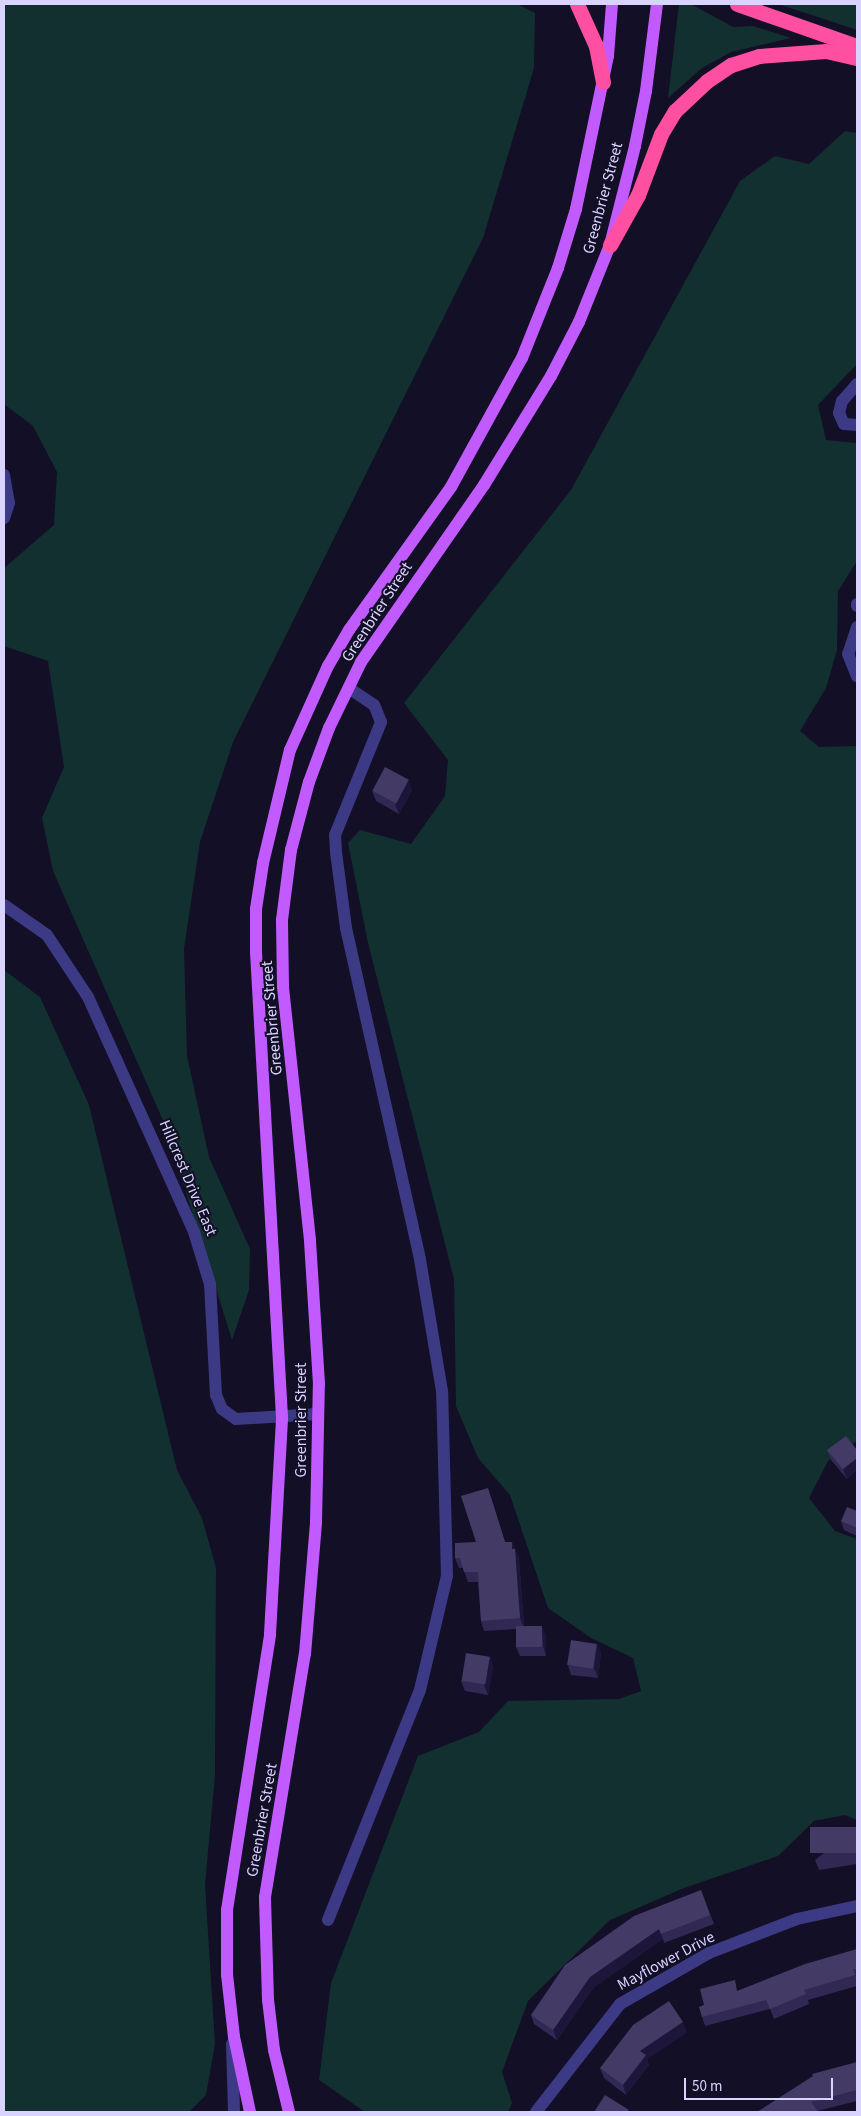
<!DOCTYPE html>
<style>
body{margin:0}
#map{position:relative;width:861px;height:2116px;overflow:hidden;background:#130f26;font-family:"Source Sans 3",sans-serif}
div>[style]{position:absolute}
.green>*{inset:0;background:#12302f}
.minor>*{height:12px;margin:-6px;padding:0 6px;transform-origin:6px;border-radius:6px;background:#3d3a85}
.major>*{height:12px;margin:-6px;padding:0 6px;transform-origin:6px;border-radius:6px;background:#c25bff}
.highway>*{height:15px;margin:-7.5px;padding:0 7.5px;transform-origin:7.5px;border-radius:7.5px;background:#ff4fa3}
.wall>*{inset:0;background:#312854}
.shaded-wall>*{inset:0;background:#1d163a}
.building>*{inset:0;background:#433a66;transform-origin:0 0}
span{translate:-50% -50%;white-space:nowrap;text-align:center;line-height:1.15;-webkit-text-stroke:4px #130f26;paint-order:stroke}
.street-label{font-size:16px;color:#d9d4ff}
.frame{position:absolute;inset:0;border:5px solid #d9d4ff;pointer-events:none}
.scale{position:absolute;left:684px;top:2078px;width:149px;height:22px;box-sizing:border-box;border:2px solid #d9d4ff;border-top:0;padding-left:6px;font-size:15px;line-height:18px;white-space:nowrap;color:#d9d4ff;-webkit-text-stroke:4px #130f26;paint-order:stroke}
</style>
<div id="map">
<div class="green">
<i style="clip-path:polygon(4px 4px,517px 4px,535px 13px,534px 68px,483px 238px,233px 742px,200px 842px,184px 949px,187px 1056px,209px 1157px,250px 1249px,249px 1290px,232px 1340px,165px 1125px,53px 871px,42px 818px,64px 767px,48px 661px,4px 646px,4px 568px,54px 525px,57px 472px,33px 426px,4px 404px)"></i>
<i style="clip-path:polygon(679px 4px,691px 4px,733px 27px,753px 26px,791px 38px,731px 52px,702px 68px,668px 98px)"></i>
<i style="clip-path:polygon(778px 4px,857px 4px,857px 30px,818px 17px)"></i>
<i style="clip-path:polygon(845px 131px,857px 133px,857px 364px,818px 405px,826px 440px,857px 443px,857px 561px,838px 591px,837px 650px,826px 688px,800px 731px,819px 747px,857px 746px,857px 1441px,828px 1461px,809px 1498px,835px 1531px,857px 1539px,857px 1820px,845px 1815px,814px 1821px,778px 1856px,684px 1888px,610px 1920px,528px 2001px,502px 2072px,512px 2103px,508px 2112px,365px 2112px,319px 2080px,331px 1983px,418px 1756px,479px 1732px,508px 1701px,619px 1699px,641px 1691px,633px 1658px,591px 1638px,548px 1608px,510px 1495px,478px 1458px,456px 1406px,454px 1279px,368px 943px,348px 843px,360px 830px,411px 844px,445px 796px,448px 760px,404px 703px,571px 490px,740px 181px,775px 156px,809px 164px)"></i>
<i style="clip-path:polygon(4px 970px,40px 997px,89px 1105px,177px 1470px,202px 1518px,216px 1568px,215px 1775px,205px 1885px,215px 2044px,206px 2095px,189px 2112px,4px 2112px)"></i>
</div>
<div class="minor">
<i style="left:857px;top:384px;width:23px;rotate:131deg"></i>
<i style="left:842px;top:401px;width:12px;rotate:104deg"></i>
<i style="left:839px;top:413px;width:12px;rotate:66deg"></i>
<i style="left:844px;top:424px;width:13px;rotate:4deg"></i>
<i style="left:4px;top:475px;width:28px;rotate:80deg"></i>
<i style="left:9px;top:503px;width:16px;rotate:108deg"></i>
<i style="left:857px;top:604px;width:2px;rotate:90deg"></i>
<i style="left:857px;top:627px;width:28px;rotate:108deg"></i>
<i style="left:848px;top:654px;width:24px;rotate:68deg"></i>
<i style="left:4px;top:905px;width:52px;rotate:34.9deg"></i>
<i style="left:47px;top:935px;width:74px;rotate:56.5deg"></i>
<i style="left:88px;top:997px;width:258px;rotate:65.7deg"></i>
<i style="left:194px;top:1232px;width:54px;rotate:72.9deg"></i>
<i style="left:210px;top:1284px;width:111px;rotate:86.9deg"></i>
<i style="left:216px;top:1395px;width:15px;rotate:67deg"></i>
<i style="left:222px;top:1409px;width:17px;rotate:36deg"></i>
<i style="left:236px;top:1419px;width:82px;rotate:-3.5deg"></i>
<i style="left:328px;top:1920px;width:248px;rotate:-68.2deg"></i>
<i style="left:420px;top:1690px;width:117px;rotate:-76.7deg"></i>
<i style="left:447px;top:1576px;width:185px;rotate:-91.5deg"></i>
<i style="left:442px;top:1391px;width:134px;rotate:-99.5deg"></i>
<i style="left:420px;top:1259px;width:339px;rotate:-102.6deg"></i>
<i style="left:346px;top:928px;width:77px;rotate:-97.5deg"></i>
<i style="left:336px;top:852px;width:17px;rotate:-93deg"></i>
<i style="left:335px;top:835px;width:122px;rotate:-67.8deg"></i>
<i style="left:381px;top:722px;width:18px;rotate:-112deg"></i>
<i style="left:374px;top:705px;width:30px;rotate:-146deg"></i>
<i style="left:232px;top:2044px;width:68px;rotate:88.3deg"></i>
<i style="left:536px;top:2112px;width:137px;rotate:-52.1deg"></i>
<i style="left:620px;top:2004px;width:103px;rotate:-29.8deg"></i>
<i style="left:709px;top:1953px;width:94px;rotate:-21.1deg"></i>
<i style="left:797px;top:1919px;width:61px;rotate:-12.2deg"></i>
</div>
<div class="major">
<i style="left:250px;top:2112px;width:77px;rotate:-102deg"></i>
<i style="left:234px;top:2037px;width:62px;rotate:-96.4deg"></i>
<i style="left:227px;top:1975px;width:65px;rotate:-90deg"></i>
<i style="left:227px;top:1910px;width:279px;rotate:-81.1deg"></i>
<i style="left:270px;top:1634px;width:217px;rotate:-86.8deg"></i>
<i style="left:282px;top:1417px;width:465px;rotate:-93.2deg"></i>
<i style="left:256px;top:953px;width:44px;rotate:-90deg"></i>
<i style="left:256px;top:909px;width:47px;rotate:-81.3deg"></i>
<i style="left:263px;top:863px;width:116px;rotate:-76.6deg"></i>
<i style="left:290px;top:750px;width:92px;rotate:-65.7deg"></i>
<i style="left:328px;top:666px;width:42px;rotate:-59.7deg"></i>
<i style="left:349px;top:630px;width:176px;rotate:-54.5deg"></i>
<i style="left:451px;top:487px;width:147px;rotate:-61.2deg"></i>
<i style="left:522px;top:358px;width:97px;rotate:-68.2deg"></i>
<i style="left:558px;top:268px;width:62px;rotate:-73deg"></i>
<i style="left:576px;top:209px;width:156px;rotate:-78.2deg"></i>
<i style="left:608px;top:56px;width:52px;rotate:-85.6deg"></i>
<i style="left:289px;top:2112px;width:64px;rotate:-103.6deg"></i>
<i style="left:274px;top:2050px;width:50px;rotate:-96.8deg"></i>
<i style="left:268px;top:2000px;width:103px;rotate:-91.7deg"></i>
<i style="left:265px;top:1897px;width:246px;rotate:-80.7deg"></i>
<i style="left:305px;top:1654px;width:132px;rotate:-85.2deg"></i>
<i style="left:316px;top:1522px;width:138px;rotate:-88.8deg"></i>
<i style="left:319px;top:1384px;width:144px;rotate:-93.6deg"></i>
<i style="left:310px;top:1240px;width:255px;rotate:-96.1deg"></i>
<i style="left:283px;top:986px;width:66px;rotate:-90.9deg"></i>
<i style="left:282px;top:920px;width:71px;rotate:-82.7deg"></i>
<i style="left:291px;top:850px;width:70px;rotate:-75.2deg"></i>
<i style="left:309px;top:782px;width:58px;rotate:-69.7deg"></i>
<i style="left:329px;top:728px;width:73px;rotate:-64.1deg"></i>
<i style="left:361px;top:662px;width:216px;rotate:-55.2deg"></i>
<i style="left:484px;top:485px;width:128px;rotate:-58.4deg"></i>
<i style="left:551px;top:376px;width:61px;rotate:-62.6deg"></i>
<i style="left:579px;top:322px;width:83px;rotate:-68.1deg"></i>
<i style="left:610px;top:245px;width:102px;rotate:-75.8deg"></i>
<i style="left:635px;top:146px;width:56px;rotate:-78.7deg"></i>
<i style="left:646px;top:91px;width:88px;rotate:-82.8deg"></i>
</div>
<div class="highway">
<i style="left:577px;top:4px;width:46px;rotate:65.7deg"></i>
<i style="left:596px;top:46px;width:37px;rotate:79deg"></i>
<i style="left:737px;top:4px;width:127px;rotate:19.3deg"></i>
<i style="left:610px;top:245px;width:57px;rotate:-60.8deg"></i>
<i style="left:638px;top:195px;width:65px;rotate:-69.3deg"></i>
<i style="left:661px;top:134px;width:27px;rotate:-59deg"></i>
<i style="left:675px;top:111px;width:44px;rotate:-43.2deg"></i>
<i style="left:707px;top:81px;width:29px;rotate:-34deg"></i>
<i style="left:731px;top:65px;width:29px;rotate:-18deg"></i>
<i style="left:759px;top:56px;width:67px;rotate:-4.3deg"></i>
<i style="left:826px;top:51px;width:32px;rotate:13deg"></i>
</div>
<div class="wall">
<i style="clip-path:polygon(412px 790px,399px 814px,376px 801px,372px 791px)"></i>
<i style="clip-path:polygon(827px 1450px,857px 1450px,857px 1470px,847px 1479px,831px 1460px)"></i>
<i style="clip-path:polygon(491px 1497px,505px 1542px,512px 1542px,519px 1559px,524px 1626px,546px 1635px,546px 1656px,520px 1656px,516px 1647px,516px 1629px,484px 1631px,481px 1621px,478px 1582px,468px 1582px,463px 1568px,459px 1568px,455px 1558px,476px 1542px)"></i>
<i style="clip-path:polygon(857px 1511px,857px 1536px,844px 1530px,841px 1521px)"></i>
<i style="clip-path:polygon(597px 1644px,601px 1653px,598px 1678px,571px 1675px,568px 1665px)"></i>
<i style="clip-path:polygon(490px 1657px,493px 1667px,488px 1695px,465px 1691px,461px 1681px)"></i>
<i style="clip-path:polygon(857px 1827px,857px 1864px,819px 1870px,815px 1860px)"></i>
<i style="clip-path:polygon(701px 1890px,714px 1924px,664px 1943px,663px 1939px,594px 1987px,557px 2040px,534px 2024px,531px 2015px)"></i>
<i style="clip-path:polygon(857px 1949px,857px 1986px,808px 2000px,809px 2004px,774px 2019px,770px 2009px,705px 2026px,699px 2007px,738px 1991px)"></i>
<i style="clip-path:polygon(687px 2032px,647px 2059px,649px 2065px,626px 2095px,604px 2078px,600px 2068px)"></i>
<i style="clip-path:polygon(857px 2062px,857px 2101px,817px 2111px,818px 2112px,757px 2112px)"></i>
</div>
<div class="shaded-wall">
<i style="clip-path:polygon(409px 780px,412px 790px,399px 814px,395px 804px)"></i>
<i style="clip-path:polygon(857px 1458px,857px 1470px,847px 1479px,843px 1469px)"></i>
<i style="clip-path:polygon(512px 1542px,519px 1559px,524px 1628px,520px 1618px,512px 1549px)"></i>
<i style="clip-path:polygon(542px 1626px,546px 1635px,546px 1656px,543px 1646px)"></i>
<i style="clip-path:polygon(597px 1644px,601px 1653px,598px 1678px,594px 1668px)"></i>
<i style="clip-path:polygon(490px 1657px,493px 1667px,488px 1695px,484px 1685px)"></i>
<i style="clip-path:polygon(659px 1929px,663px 1939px,594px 1987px,557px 2040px,553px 2030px,590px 1977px)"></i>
<i style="clip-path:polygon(683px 2022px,687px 2032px,647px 2059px,649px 2065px,626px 2095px,623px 2085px,640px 2051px)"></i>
</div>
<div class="building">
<i style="left:385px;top:767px;width:27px;height:27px;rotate:28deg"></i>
<i style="clip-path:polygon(846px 1436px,857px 1450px,857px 1458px,843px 1469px,827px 1450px)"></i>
<i style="clip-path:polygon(488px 1488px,505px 1542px,512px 1542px,512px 1549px,515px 1549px,520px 1618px,481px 1621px,478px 1572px,464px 1572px,460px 1558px,455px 1558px,455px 1543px,476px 1542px,461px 1496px)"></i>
<i style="clip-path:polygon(847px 1507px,857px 1511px,857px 1528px,841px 1521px)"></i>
<i style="left:516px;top:1626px;width:26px;height:21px"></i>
<i style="left:571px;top:1640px;width:26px;height:25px;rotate:9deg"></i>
<i style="left:466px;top:1653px;width:24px;height:28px;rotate:9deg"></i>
<i style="left:857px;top:1827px;width:26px;height:47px;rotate:90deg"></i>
<i style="clip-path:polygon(701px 1890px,710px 1915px,661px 1934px,659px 1929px,590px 1977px,553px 2030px,531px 2015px,565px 1965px,634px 1916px)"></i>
<i style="clip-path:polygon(857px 1949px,857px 1969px,853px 1969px,855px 1975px,804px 1990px,806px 1994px,770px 2009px,766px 2000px,702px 2017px,699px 2007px,704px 2005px,700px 1989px,735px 1980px,737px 1991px,805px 1964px)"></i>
<i style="clip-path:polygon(669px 2001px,683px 2022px,640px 2051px,646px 2055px,623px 2085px,600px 2068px,633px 2025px)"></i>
<i style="clip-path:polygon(857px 2062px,857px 2090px,811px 2102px,818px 2112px,757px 2112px,813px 2076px,812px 2074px)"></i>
<i style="clip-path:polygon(605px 2095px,629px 2110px,627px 2112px,594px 2112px)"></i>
</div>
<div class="street-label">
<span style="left:603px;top:198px;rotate:-75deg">Greenbrier Street</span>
<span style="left:377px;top:612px;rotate:-57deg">Greenbrier Street</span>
<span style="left:272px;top:1018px;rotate:-95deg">Greenbrier Street</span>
<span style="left:188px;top:1178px;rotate:67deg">Hillcrest Drive East</span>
<span style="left:301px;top:1420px;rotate:-90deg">Greenbrier Street</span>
<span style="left:262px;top:1820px;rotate:-80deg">Greenbrier Street</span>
<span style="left:666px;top:1961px;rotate:-28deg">Mayflower Drive</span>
</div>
<div class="frame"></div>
<div class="scale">50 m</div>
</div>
